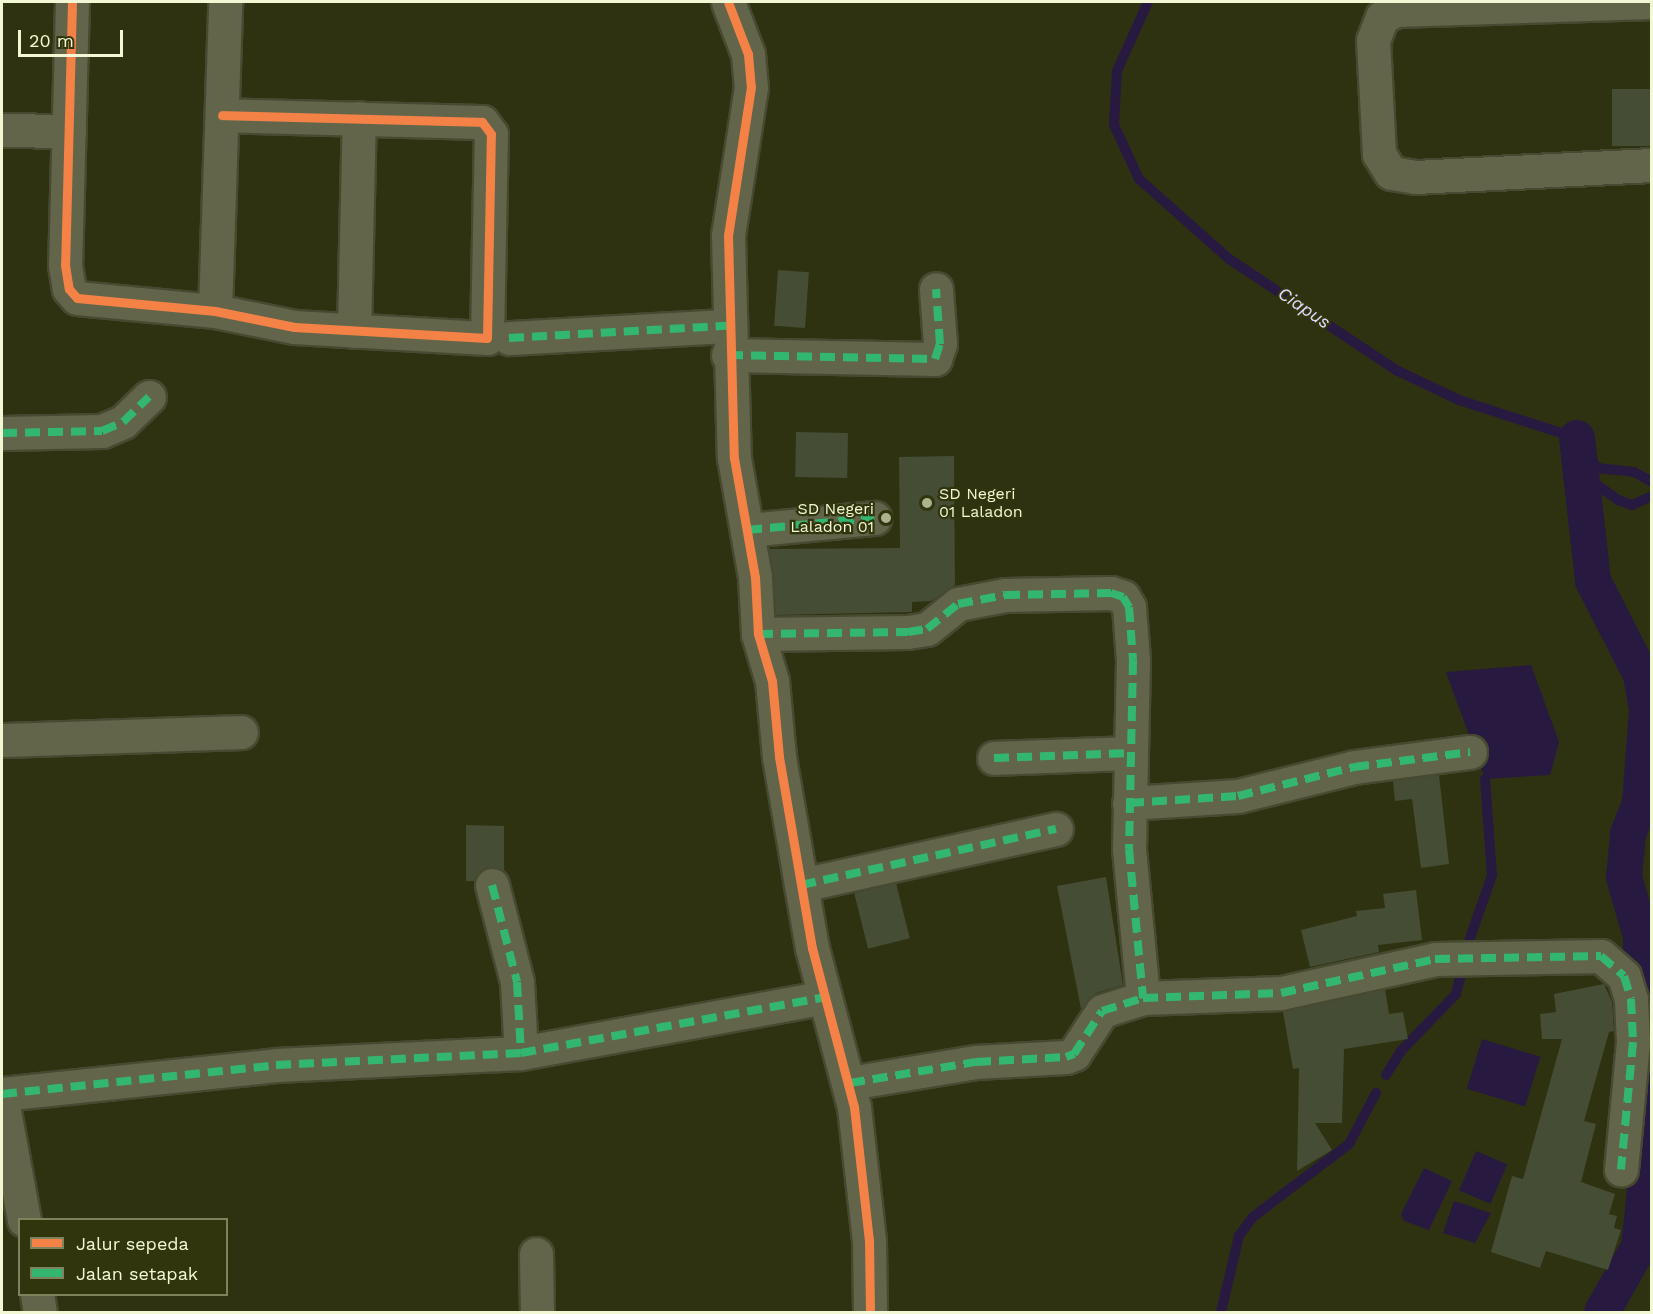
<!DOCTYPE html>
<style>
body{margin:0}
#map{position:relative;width:1653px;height:1314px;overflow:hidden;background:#2f3211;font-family:"Work Sans",sans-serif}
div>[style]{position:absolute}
.water>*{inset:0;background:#281941;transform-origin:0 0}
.stream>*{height:10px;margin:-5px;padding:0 5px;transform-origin:5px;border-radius:5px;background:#281941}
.canal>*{height:36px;margin:-18px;padding:0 18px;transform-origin:18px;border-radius:18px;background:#281941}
.building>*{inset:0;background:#454d34;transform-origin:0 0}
.roads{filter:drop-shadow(2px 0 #474a31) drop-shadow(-2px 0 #474a31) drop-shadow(0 2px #474a31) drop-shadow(0 -2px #474a31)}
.minor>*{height:33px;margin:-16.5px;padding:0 16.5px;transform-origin:16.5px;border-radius:16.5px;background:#62654a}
.quiet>*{height:8px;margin-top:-4px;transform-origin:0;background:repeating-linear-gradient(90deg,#33b770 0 15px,transparent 0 23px)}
.cycleway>*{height:9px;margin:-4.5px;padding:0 4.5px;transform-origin:4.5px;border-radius:4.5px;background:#f48246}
.dots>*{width:16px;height:16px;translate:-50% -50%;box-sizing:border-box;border:3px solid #30350e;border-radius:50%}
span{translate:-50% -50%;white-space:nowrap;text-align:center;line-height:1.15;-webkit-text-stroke:4.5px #30350e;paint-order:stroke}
.poi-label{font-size:16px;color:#f1f8d3}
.left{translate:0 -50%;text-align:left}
.right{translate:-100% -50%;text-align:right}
.water-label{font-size:18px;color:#e2dafc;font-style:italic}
.frame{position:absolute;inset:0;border:3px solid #f1f8d3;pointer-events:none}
.legend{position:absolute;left:18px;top:1218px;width:210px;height:78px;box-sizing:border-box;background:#30350e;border:2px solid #7d835d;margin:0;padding:8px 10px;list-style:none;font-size:18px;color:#f1f8d3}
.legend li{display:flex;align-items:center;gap:12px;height:30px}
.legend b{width:30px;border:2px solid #7d835d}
.scale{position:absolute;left:18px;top:30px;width:105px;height:27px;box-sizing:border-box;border:3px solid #f1f8d3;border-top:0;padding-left:8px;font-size:18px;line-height:21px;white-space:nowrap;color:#f1f8d3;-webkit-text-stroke:4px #30350e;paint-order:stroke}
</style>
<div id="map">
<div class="water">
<i style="clip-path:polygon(1531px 665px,1559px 742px,1550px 775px,1485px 779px,1446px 672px)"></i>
<i style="left:1482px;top:1039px;width:61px;height:52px;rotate:17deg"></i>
<i style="left:1476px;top:1151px;width:34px;height:43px;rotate:23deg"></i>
<i style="clip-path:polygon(1424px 1168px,1452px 1181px,1429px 1230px,1404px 1221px,1401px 1214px)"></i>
<i style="clip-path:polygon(1454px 1201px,1491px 1213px,1475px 1243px,1443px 1233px)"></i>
</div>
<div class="stream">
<i style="left:1148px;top:2px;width:76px;rotate:114.2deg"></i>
<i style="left:1117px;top:71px;width:54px;rotate:93.2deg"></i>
<i style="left:1114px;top:125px;width:60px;rotate:65.2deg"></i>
<i style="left:1139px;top:179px;width:120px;rotate:41.6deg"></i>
<i style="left:1229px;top:259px;width:201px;rotate:33.6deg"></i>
<i style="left:1396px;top:370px;width:70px;rotate:25.5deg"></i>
<i style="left:1459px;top:400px;width:124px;rotate:17.9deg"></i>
<i style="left:1577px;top:438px;width:36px;rotate:56deg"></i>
<i style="left:1597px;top:468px;width:37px;rotate:6deg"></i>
<i style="left:1634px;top:472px;width:21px;rotate:29deg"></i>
<i style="left:1581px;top:473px;width:46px;rotate:36.1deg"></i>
<i style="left:1618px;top:500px;width:15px;rotate:20deg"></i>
<i style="left:1632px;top:505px;width:22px;rotate:-24deg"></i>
<i style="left:1468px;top:944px;width:73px;rotate:-70.8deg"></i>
<i style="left:1492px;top:875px;width:96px;rotate:-94.2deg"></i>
<i style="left:1386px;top:1075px;width:28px;rotate:-58deg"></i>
<i style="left:1401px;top:1051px;width:79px;rotate:-46deg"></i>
<i style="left:1456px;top:994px;width:30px;rotate:-76deg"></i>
<i style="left:1221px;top:1312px;width:78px;rotate:-76.7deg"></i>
<i style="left:1239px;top:1236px;width:24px;rotate:-54deg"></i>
<i style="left:1253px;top:1217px;width:121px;rotate:-37.2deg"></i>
<i style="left:1349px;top:1144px;width:58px;rotate:-62.1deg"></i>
</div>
<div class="canal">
<i style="left:1577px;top:438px;width:144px;rotate:83.6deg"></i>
<i style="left:1593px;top:581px;width:106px;rotate:62.9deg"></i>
<i style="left:1641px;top:675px;width:36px;rotate:80deg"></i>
<i style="left:1647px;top:710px;width:93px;rotate:94.3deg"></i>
<i style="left:1640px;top:803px;width:34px;rotate:111deg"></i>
<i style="left:1628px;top:835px;width:42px;rotate:95.4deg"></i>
<i style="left:1624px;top:877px;width:62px;rotate:74.2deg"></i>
<i style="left:1641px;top:937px;width:84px;rotate:90.7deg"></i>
<i style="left:1640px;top:1021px;width:21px;rotate:55deg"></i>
<i style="left:1602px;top:1312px;width:75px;rotate:-60.4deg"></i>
<i style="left:1639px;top:1247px;width:67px;rotate:-84deg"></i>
<i style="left:1646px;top:1180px;width:84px;rotate:-93.4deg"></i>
<i style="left:1641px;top:1096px;width:38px;rotate:-73deg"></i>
</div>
<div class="building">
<i style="left:1652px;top:89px;width:57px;height:40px;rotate:90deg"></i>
<i style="left:778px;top:270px;width:31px;height:56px;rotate:4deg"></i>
<i style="left:796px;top:432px;width:52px;height:45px;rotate:1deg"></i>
<i style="clip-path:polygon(954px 456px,955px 585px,931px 601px,912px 602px,912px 612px,776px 615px,769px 549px,900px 548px,899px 457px)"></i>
<i style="clip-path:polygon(1439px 775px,1449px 864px,1421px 868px,1412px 799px,1395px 801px,1393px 781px)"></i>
<i style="clip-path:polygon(466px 825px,504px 826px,504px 871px,487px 867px,474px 881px,466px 881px)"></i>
<i style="clip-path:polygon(1106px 877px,1123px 985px,1096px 993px,1081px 1009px,1057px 886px)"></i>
<i style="left:896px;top:883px;width:57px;height:43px;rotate:76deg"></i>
<i style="clip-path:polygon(1416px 890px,1422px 940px,1378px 945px,1379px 952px,1310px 967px,1301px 930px,1357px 916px,1356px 911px,1385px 908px,1383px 894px)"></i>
<i style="clip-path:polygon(1604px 984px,1612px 1002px,1614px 1031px,1609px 1032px,1584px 1121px,1596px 1124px,1581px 1182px,1615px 1194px,1609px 1214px,1617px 1216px,1614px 1228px,1621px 1230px,1608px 1270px,1546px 1251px,1540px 1268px,1491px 1252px,1512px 1176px,1523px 1179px,1562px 1039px,1542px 1039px,1540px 1014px,1556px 1012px,1554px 994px)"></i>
<i style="clip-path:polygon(1385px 989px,1389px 1014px,1403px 1012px,1408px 1039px,1344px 1049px,1342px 1123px,1315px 1123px,1332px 1150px,1297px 1171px,1299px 1068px,1293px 1069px,1283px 1012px)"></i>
</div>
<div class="roads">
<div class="minor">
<i style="left:72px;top:2px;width:263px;rotate:91.5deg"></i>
<i style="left:65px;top:265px;width:24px;rotate:81deg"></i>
<i style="left:69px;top:289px;width:12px;rotate:48deg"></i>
<i style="left:77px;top:298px;width:139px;rotate:5.4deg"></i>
<i style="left:215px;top:311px;width:81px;rotate:11.4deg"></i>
<i style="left:294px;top:327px;width:193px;rotate:3.3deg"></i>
<i style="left:487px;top:338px;width:204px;rotate:-88.9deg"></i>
<i style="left:491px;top:134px;width:15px;rotate:-127deg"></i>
<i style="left:482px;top:122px;width:260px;rotate:-178.5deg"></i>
<i style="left:728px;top:2px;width:56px;rotate:69deg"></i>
<i style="left:748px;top:54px;width:33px;rotate:85deg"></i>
<i style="left:751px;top:87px;width:150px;rotate:98.8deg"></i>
<i style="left:728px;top:235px;width:223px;rotate:88.5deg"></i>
<i style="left:734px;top:458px;width:121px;rotate:80deg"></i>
<i style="left:755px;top:577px;width:57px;rotate:87deg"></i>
<i style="left:758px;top:634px;width:49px;rotate:73.4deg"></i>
<i style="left:772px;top:681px;width:76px;rotate:84.7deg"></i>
<i style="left:779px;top:757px;width:194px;rotate:80.2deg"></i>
<i style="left:812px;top:948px;width:164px;rotate:75.2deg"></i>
<i style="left:854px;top:1107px;width:134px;rotate:83.6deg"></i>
<i style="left:869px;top:1240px;width:72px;rotate:89.2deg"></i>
<i style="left:1652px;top:2px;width:256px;rotate:178.2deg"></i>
<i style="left:1396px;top:10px;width:16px;rotate:153deg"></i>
<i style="left:1382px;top:17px;width:25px;rotate:111deg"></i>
<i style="left:1373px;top:40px;width:114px;rotate:87deg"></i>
<i style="left:1379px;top:154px;width:22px;rotate:58deg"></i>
<i style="left:1391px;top:173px;width:24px;rotate:9deg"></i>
<i style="left:1415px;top:177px;width:237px;rotate:-2.9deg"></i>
<i style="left:2px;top:130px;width:67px;rotate:0.9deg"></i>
<i style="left:215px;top:311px;width:309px;rotate:-88.1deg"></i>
<i style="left:354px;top:331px;width:213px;rotate:-88.7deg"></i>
<i style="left:509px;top:338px;width:218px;rotate:-3.2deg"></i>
<i style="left:728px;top:355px;width:207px;rotate:1.1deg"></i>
<i style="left:935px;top:359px;width:16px;rotate:-72deg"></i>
<i style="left:940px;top:344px;width:55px;rotate:-94.2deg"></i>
<i style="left:2px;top:433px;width:100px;rotate:-1.1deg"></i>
<i style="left:102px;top:431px;width:23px;rotate:-23deg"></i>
<i style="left:123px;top:422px;width:36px;rotate:-44deg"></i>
<i style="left:747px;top:530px;width:128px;rotate:-5.4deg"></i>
<i style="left:758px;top:634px;width:150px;rotate:-0.8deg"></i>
<i style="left:908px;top:632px;width:19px;rotate:-9deg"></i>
<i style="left:927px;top:629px;width:40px;rotate:-39deg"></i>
<i style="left:958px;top:604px;width:48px;rotate:-10.8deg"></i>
<i style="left:1005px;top:595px;width:106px;rotate:-1.1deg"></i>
<i style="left:1111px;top:593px;width:13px;rotate:18deg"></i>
<i style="left:1123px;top:597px;width:12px;rotate:59deg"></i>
<i style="left:1129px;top:607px;width:53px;rotate:85.7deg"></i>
<i style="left:1133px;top:660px;width:189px;rotate:91.2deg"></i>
<i style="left:1129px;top:849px;width:150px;rotate:84.6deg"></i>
<i style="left:2px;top:740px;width:239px;rotate:-1.9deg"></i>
<i style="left:994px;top:758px;width:137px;rotate:-2.1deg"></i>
<i style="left:1129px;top:803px;width:109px;rotate:-3.7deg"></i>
<i style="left:1238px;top:796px;width:120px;rotate:-14deg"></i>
<i style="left:1354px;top:767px;width:117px;rotate:-7.4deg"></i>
<i style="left:492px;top:885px;width:100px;rotate:75.5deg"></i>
<i style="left:517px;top:982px;width:71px;rotate:86.8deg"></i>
<i style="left:801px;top:885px;width:261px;rotate:-12.4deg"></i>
<i style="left:850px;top:1083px;width:128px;rotate:-9.5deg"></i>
<i style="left:976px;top:1062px;width:90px;rotate:-3.2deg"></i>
<i style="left:1066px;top:1057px;width:9px;rotate:-21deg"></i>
<i style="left:1074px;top:1054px;width:51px;rotate:-56.9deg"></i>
<i style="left:1102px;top:1011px;width:43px;rotate:-17.6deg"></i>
<i style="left:1143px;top:998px;width:138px;rotate:-2.1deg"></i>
<i style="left:1281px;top:993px;width:158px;rotate:-12.4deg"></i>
<i style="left:1435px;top:959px;width:166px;rotate:-1deg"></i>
<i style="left:1601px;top:956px;width:30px;rotate:41deg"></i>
<i style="left:1624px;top:976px;width:24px;rotate:73deg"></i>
<i style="left:1631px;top:999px;width:43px;rotate:87.3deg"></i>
<i style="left:1633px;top:1042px;width:128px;rotate:95.4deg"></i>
<i style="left:2px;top:1094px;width:276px;rotate:-6deg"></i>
<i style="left:276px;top:1065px;width:245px;rotate:-2.8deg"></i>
<i style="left:521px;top:1053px;width:306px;rotate:-10.4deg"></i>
<i style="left:2px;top:1100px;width:122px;rotate:79.6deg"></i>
<i style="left:536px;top:1254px;width:58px;rotate:89deg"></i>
<i style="left:37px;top:1294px;width:18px;rotate:81deg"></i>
</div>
</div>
<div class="quiet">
<i style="left:509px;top:338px;width:218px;rotate:-3.2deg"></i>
<i style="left:728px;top:355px;width:207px;rotate:1.1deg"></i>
<i style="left:935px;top:359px;width:16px;rotate:-72deg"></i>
<i style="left:940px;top:344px;width:55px;rotate:-94.2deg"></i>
<i style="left:2px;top:433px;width:100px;rotate:-1.1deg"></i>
<i style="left:102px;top:431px;width:23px;rotate:-23deg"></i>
<i style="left:123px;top:422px;width:36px;rotate:-44deg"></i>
<i style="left:747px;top:530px;width:128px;rotate:-5.4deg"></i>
<i style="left:758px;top:634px;width:150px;rotate:-0.8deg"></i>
<i style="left:908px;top:632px;width:19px;rotate:-9deg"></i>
<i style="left:927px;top:629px;width:40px;rotate:-39deg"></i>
<i style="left:958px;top:604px;width:48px;rotate:-10.8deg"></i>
<i style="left:1005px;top:595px;width:106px;rotate:-1.1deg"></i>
<i style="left:1111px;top:593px;width:13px;rotate:18deg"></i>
<i style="left:1123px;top:597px;width:12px;rotate:59deg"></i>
<i style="left:1129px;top:607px;width:53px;rotate:85.7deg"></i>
<i style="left:1133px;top:660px;width:189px;rotate:91.2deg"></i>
<i style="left:1129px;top:849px;width:150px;rotate:84.6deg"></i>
<i style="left:994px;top:758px;width:137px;rotate:-2.1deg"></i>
<i style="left:1129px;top:803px;width:109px;rotate:-3.7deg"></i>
<i style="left:1238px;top:796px;width:120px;rotate:-14deg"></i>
<i style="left:1354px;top:767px;width:117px;rotate:-7.4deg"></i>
<i style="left:492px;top:885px;width:100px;rotate:75.5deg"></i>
<i style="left:517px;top:982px;width:71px;rotate:86.8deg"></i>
<i style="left:801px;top:885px;width:261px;rotate:-12.4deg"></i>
<i style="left:850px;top:1083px;width:128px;rotate:-9.5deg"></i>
<i style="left:976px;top:1062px;width:90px;rotate:-3.2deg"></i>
<i style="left:1066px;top:1057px;width:9px;rotate:-21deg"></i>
<i style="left:1074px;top:1054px;width:51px;rotate:-56.9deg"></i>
<i style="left:1102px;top:1011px;width:43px;rotate:-17.6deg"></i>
<i style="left:1143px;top:998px;width:138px;rotate:-2.1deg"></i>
<i style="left:1281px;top:993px;width:158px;rotate:-12.4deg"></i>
<i style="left:1435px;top:959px;width:166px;rotate:-1deg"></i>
<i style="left:1601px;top:956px;width:30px;rotate:41deg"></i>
<i style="left:1624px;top:976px;width:24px;rotate:73deg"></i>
<i style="left:1631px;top:999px;width:43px;rotate:87.3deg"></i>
<i style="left:1633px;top:1042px;width:128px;rotate:95.4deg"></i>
<i style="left:2px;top:1094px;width:276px;rotate:-6deg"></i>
<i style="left:276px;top:1065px;width:245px;rotate:-2.8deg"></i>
<i style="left:521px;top:1053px;width:306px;rotate:-10.4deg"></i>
</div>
<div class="cycleway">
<i style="left:72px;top:2px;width:263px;rotate:91.5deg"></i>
<i style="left:65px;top:265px;width:24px;rotate:81deg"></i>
<i style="left:69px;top:289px;width:12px;rotate:48deg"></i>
<i style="left:77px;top:298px;width:139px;rotate:5.4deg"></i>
<i style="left:215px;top:311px;width:81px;rotate:11.4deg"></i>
<i style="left:294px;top:327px;width:193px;rotate:3.3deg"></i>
<i style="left:487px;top:338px;width:204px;rotate:-88.9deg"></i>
<i style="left:491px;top:134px;width:15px;rotate:-127deg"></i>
<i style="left:482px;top:122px;width:260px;rotate:-178.5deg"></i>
<i style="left:728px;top:2px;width:56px;rotate:69deg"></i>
<i style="left:748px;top:54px;width:33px;rotate:85deg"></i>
<i style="left:751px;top:87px;width:150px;rotate:98.8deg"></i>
<i style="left:728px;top:235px;width:223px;rotate:88.5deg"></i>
<i style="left:734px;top:458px;width:121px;rotate:80deg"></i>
<i style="left:755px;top:577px;width:57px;rotate:87deg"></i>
<i style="left:758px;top:634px;width:49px;rotate:73.4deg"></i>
<i style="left:772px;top:681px;width:76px;rotate:84.7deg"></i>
<i style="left:779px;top:757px;width:194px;rotate:80.2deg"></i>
<i style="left:812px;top:948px;width:164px;rotate:75.2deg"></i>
<i style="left:854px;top:1107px;width:134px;rotate:83.6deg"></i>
<i style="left:869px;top:1240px;width:72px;rotate:89.2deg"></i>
</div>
<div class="dots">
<i style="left:927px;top:503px;background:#adb38f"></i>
<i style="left:886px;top:518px;background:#adb38f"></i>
</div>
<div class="poi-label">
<span class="left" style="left:939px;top:503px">SD Negeri<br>01 Laladon</span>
<span class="right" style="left:874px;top:518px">SD Negeri<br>Laladon 01</span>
</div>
<div class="water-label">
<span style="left:1304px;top:308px;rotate:34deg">Ciapus</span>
</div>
<div class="frame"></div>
<ul class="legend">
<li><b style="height:8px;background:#f48246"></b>Jalur sepeda</li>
<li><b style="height:8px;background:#33b770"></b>Jalan setapak</li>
</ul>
<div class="scale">20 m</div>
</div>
